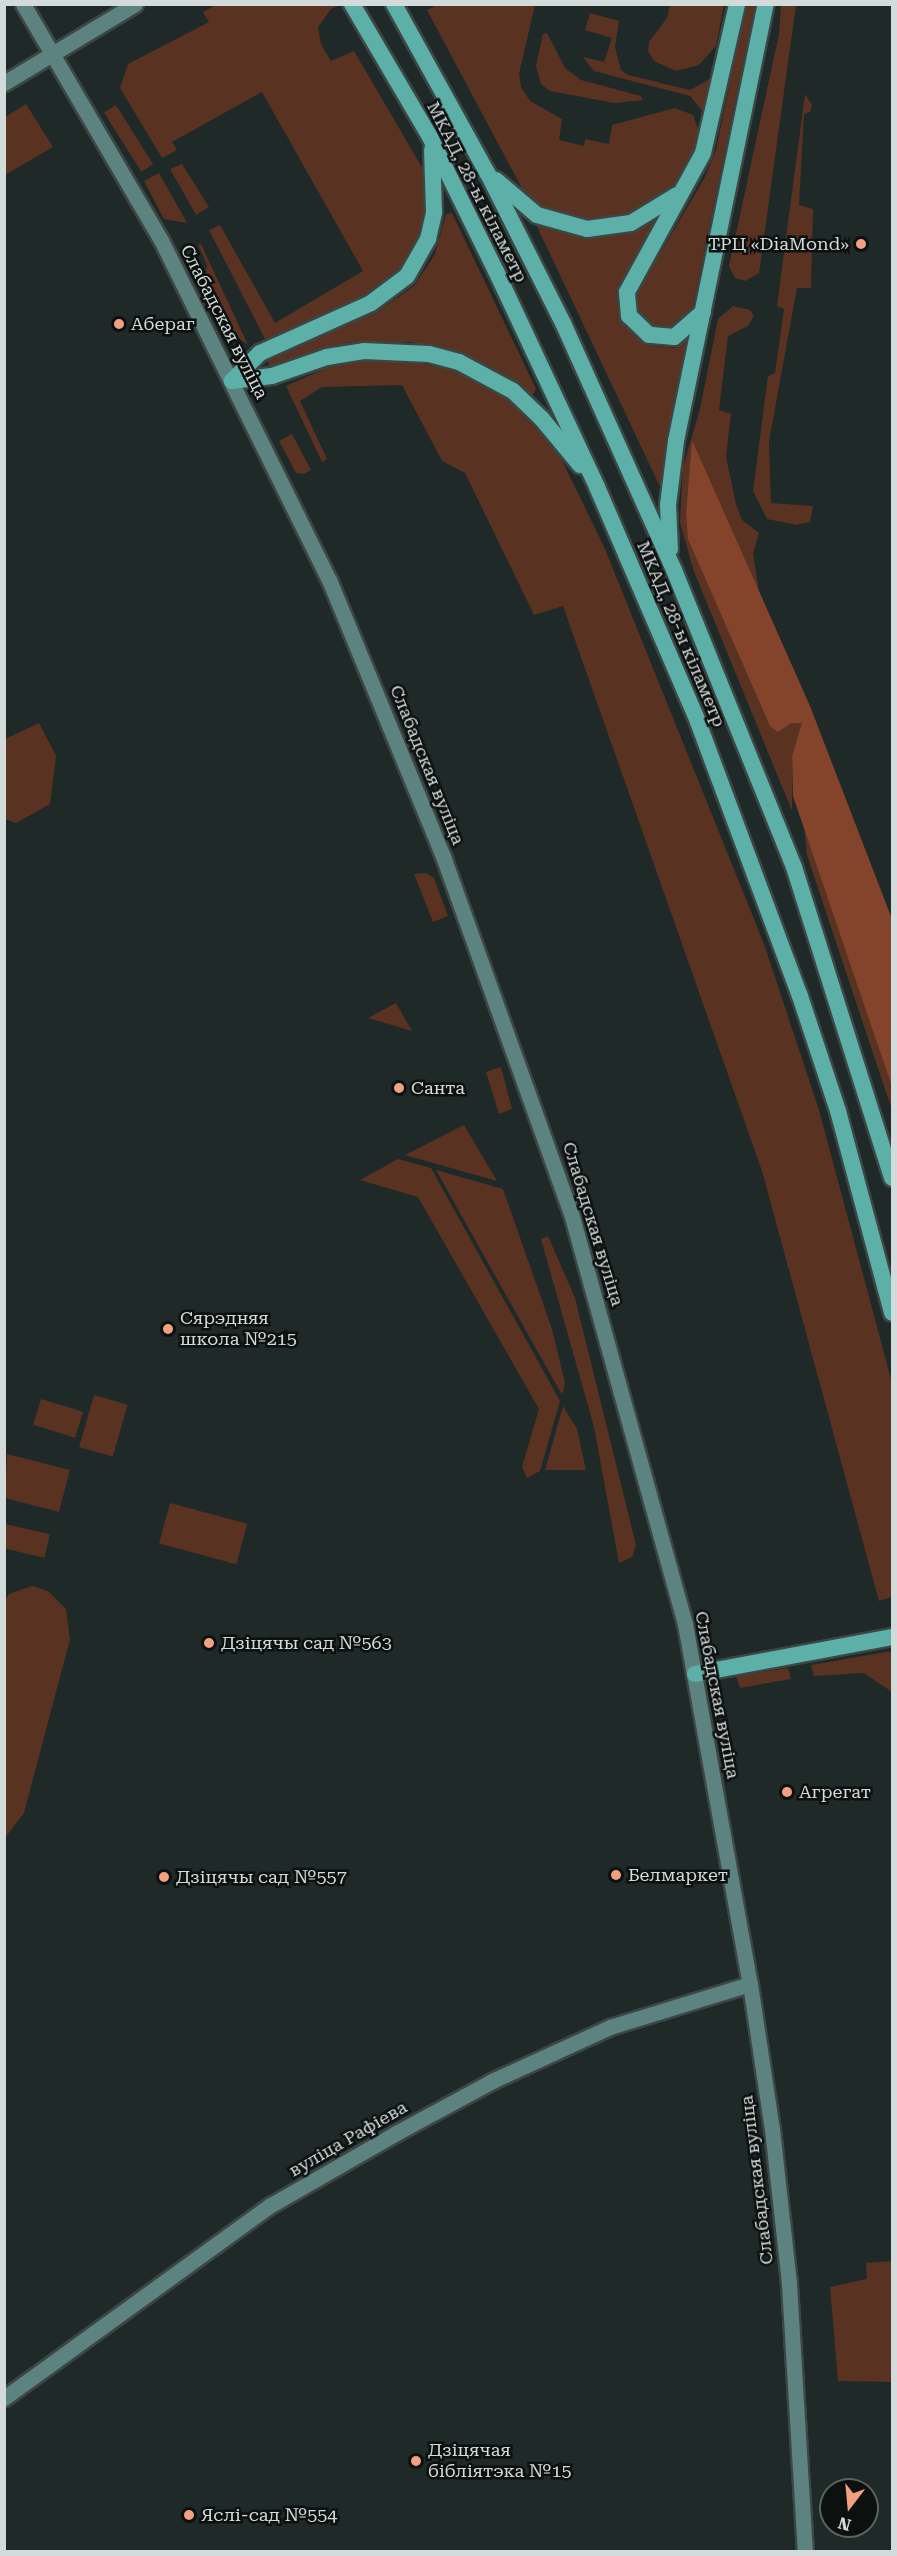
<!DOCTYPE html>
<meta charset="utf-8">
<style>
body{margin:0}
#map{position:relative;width:897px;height:2556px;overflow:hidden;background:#1e2928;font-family:"Roboto Serif",serif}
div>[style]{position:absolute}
.green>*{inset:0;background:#5a3222;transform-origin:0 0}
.forest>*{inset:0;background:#83442b}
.roads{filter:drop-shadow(2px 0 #3c4645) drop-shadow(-2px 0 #3c4645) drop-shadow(0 2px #3c4645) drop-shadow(0 -2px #3c4645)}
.secondary>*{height:15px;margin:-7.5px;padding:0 7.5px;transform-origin:7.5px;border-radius:7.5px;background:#5c837f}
.trunk>*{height:16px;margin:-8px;padding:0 8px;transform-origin:8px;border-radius:8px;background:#5cb0a8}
.dots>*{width:16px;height:16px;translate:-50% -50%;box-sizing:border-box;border:3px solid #0c1110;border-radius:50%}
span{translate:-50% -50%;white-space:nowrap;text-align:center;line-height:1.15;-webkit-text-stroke:5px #0c1110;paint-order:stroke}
.street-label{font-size:18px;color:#d3dbda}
.poi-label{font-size:18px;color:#d3dbda}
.right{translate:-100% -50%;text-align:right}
.left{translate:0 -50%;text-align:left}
.frame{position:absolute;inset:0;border:6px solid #d3dbda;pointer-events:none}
.north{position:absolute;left:819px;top:2478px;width:60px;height:60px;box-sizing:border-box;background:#0c1110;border:2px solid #5c6261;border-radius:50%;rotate:196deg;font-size:16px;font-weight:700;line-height:24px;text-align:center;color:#d3dbda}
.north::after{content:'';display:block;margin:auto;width:21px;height:27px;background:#f2a080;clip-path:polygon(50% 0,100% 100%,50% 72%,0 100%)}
</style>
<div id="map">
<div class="green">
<i style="clip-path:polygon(216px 5px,340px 5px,331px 9px,318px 27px,321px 44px,331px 61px,354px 51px,427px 176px,429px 202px,419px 241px,401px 270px,370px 297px,268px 345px,209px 230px,220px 225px,275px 323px,363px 271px,262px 92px,172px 142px,177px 150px,162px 158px,120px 88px,128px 64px,209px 22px,203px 12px)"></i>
<i style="clip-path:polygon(438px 5px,535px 5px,519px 74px,521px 87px,530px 101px,562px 119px,559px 140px,584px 146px,585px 139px,609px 144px,612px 125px,675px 108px,693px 115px,699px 132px,696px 150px,673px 191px,628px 217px,584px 224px,543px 211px,527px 198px,427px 10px)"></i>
<i style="clip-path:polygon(670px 5px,724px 5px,716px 46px,699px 65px,676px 71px,654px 61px,648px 51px,649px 42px,667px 18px)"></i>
<i style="clip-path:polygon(746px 5px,755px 5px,691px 315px,668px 331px,652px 329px,637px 315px,635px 297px,705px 177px,716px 150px)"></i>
<i style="clip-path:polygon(781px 5px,796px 5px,759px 273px,745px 281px,735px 278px,729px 266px,779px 34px)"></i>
<i style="clip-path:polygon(590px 13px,619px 21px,615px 47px,621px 70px,628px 75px,690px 90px,710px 79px,703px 112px,690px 96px,594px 71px,583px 57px,604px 62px,612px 38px,585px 30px)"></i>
<i style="clip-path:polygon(547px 33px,565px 68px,581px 80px,641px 96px,643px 100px,614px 103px,550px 91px,541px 84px,536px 66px,543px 34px)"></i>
<i style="clip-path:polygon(805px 94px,812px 105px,810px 112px,804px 114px,799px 205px,813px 209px,811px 288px,797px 288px,769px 441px,771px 503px,813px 506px,810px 522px,797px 525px,767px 519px,753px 491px,768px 376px,775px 373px,784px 309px,777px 306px)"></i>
<i style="clip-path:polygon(26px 104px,53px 147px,5px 175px,5px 117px)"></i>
<i style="left:116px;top:105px;width:70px;height:14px;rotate:58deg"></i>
<i style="clip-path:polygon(182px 164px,209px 207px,196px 215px,170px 169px)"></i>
<i style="clip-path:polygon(159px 173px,187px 223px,164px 219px,144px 181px)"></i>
<i style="clip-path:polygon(452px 213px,536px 389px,532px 396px,490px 366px,411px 342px,351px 342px,269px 367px,268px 360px,380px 310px,414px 286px,435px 254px,446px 214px)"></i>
<i style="clip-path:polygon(533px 218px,556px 230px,589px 236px,620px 234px,658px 220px,619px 297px,627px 327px,648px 345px,674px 348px,687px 341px,667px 436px,663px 493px)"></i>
<i style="clip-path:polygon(201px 244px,248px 345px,234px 335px,205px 280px,207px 265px,198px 245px)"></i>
<i style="clip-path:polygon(733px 306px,750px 310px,754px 316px,748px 326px,728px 336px,719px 410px,731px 414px,726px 457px,736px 504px,742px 520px,759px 533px,753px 553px,759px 592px,692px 441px,686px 513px,778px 732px,792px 723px,803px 722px,792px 756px,792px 811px,693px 569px,680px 522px,683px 467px,700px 409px,718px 319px)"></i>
<i style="clip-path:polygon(383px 358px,450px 368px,509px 400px,559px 454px,605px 549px,764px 944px,819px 1110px,892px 1383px,892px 1597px,879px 1601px,762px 1171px,563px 606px,534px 615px,465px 473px,442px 461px,402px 385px,322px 387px,300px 401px,327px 459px,322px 462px,286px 386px,344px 360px)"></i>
<i style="clip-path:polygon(292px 434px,311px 470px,304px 474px,296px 473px,279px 441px)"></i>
<i style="clip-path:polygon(39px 723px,56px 756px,50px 804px,16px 823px,5px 819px,5px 739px)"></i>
<i style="clip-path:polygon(804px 826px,892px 1087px,892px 1110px,807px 855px)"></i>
<i style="clip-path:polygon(426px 873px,434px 878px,448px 916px,433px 922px,414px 874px)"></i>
<i style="clip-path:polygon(396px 1003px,412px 1031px,368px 1018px)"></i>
<i style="clip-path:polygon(501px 1067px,512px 1109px,499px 1114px,486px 1072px)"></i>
<i style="clip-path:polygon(464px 1125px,497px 1181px,405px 1155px)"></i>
<i style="clip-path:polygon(398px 1159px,431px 1168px,560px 1401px,540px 1471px,527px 1478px,522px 1467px,539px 1409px,418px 1197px,360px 1180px)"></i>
<i style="clip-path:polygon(436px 1170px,503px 1189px,552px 1329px,565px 1383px,562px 1395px)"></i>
<i style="clip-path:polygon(548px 1236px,575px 1298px,636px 1545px,632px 1557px,619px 1563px,594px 1427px,541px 1239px)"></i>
<i style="left:94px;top:1395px;width:35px;height:54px;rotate:16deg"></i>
<i style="left:41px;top:1399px;width:44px;height:27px;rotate:17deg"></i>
<i style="clip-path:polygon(563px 1406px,577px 1429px,586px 1470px,545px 1470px)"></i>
<i style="clip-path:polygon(7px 1454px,70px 1470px,59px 1512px,5px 1498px)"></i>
<i style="left:170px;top:1503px;width:80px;height:42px;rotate:15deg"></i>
<i style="left:5px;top:1524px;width:46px;height:24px;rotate:13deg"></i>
<i style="clip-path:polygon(32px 1586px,48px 1591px,66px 1609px,70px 1639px,24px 1813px,5px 1838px,5px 1600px,9px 1594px)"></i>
<i style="clip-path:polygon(892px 1651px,892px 1692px,864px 1673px,814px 1676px,811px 1665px)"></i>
<i style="clip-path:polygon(788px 1668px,791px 1679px,740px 1688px,736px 1676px)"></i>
<i style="clip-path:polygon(892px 2261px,892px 2382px,838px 2381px,830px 2287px,867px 2279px,866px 2263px)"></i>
</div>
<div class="forest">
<i style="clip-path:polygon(692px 440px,810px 706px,892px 919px,892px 1087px,793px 796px,792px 756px,802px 723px,792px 723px,778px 732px,770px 726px,688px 539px,686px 513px)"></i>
</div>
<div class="roads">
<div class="secondary">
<i style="left:23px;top:4px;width:273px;rotate:59.7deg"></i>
<i style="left:161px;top:240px;width:381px;rotate:63.7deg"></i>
<i style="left:330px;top:582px;width:300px;rotate:67.6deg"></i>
<i style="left:444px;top:859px;width:376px;rotate:70.3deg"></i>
<i style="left:571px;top:1213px;width:427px;rotate:74.5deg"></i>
<i style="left:685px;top:1624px;width:366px;rotate:79.8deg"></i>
<i style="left:750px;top:1984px;width:147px;rotate:81.4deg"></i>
<i style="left:772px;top:2129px;width:156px;rotate:83.7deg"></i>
<i style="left:789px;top:2284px;width:268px;rotate:86.6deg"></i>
<i style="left:4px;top:83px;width:153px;rotate:-31.1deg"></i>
<i style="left:4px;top:2398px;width:329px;rotate:-35.9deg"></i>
<i style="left:271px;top:2205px;width:144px;rotate:-29.9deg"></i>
<i style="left:396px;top:2133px;width:109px;rotate:-28.4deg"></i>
<i style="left:492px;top:2081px;width:130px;rotate:-24.6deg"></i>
<i style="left:610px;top:2027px;width:146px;rotate:-17.1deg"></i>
</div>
<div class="trunk">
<i style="left:352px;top:4px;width:154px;rotate:59.6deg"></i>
<i style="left:430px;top:137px;width:149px;rotate:63.8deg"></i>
<i style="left:496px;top:271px;width:238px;rotate:64.9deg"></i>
<i style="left:597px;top:487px;width:256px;rotate:66.7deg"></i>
<i style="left:698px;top:722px;width:292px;rotate:69.6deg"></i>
<i style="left:800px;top:996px;width:121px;rotate:71.7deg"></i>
<i style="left:838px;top:1111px;width:209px;rotate:75deg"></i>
<i style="left:394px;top:4px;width:194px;rotate:61.1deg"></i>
<i style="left:488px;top:174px;width:167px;rotate:63.3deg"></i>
<i style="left:563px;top:323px;width:271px;rotate:65.8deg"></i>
<i style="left:674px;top:570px;width:320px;rotate:68deg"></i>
<i style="left:794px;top:867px;width:326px;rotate:72.5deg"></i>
<i style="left:496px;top:180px;width:54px;rotate:40.5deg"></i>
<i style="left:537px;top:215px;width:52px;rotate:15.6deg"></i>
<i style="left:587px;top:229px;width:44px;rotate:-7.8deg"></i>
<i style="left:631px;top:223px;width:54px;rotate:-31.3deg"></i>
<i style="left:703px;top:312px;width:38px;rotate:139deg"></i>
<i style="left:674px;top:337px;width:25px;rotate:-175deg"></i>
<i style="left:649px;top:335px;width:28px;rotate:-136deg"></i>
<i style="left:629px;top:316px;width:24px;rotate:-95deg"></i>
<i style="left:627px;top:292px;width:158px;rotate:-61.3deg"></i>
<i style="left:703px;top:153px;width:153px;rotate:-77.1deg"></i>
<i style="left:232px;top:381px;width:40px;rotate:-7.1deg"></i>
<i style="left:272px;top:376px;width:58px;rotate:-19.1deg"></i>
<i style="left:327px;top:357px;width:37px;rotate:-9deg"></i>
<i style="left:364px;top:351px;width:65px;rotate:2.6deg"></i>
<i style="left:429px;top:354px;width:31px;rotate:15deg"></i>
<i style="left:459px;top:362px;width:61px;rotate:28.2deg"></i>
<i style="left:513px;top:391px;width:40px;rotate:44deg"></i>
<i style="left:542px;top:419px;width:60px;rotate:50.4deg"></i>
<i style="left:232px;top:381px;width:40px;rotate:-45deg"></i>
<i style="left:260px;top:353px;width:122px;rotate:-24.2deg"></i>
<i style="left:371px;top:303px;width:45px;rotate:-36.9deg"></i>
<i style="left:407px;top:276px;width:43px;rotate:-60.4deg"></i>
<i style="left:428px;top:239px;width:28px;rotate:-77deg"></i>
<i style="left:434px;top:212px;width:62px;rotate:-91.8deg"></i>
<i style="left:670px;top:549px;width:44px;rotate:-92.6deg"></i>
<i style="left:668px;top:505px;width:64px;rotate:-82.9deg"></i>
<i style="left:676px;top:441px;width:446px;rotate:-78.4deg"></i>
<i style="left:695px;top:1674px;width:200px;rotate:-10.6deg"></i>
</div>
</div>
<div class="dots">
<i style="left:861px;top:244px;background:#f2a080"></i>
<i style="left:119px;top:324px;background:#f2a080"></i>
<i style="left:399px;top:1088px;background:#f2a080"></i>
<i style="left:168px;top:1329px;background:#f2a080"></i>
<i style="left:209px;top:1643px;background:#f2a080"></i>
<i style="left:787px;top:1792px;background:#f2a080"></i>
<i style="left:616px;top:1875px;background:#f2a080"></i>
<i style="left:164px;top:1877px;background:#f2a080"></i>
<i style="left:416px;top:2461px;background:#f2a080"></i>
<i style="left:189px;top:2515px;background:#f2a080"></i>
</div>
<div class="street-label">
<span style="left:477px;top:192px;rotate:63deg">МКАД, 28-ы кіламетр</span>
<span style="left:224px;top:322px;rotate:63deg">Слабадская вуліца</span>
<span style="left:681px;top:634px;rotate:67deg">МКАД, 28-ы кіламетр</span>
<span style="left:427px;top:765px;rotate:68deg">Слабадская вуліца</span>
<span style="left:593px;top:1224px;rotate:73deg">Слабадская вуліца</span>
<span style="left:717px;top:1695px;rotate:79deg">Слабадская вуліца</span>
<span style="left:348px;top:2139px;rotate:-30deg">вуліца Рафіева</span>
<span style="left:757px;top:2180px;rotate:-97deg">Слабадская вуліца</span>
</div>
<div class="poi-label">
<span class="right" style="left:849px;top:244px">ТРЦ «DiaMond»</span>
<span class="left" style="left:131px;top:324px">Абераг</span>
<span class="left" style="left:411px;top:1088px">Санта</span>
<span class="left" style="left:180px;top:1329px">Сярэдняя<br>школа №215</span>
<span class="left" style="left:221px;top:1643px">Дзіцячы сад №563</span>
<span class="left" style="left:799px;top:1792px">Агрегат</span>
<span class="left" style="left:628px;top:1875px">Белмаркет</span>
<span class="left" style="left:176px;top:1877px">Дзіцячы сад №557</span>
<span class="left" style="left:428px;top:2461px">Дзіцячая<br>бібліятэка №15</span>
<span class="left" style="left:201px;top:2515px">Яслі-сад №554</span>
</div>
<div class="frame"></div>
<div class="north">N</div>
</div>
